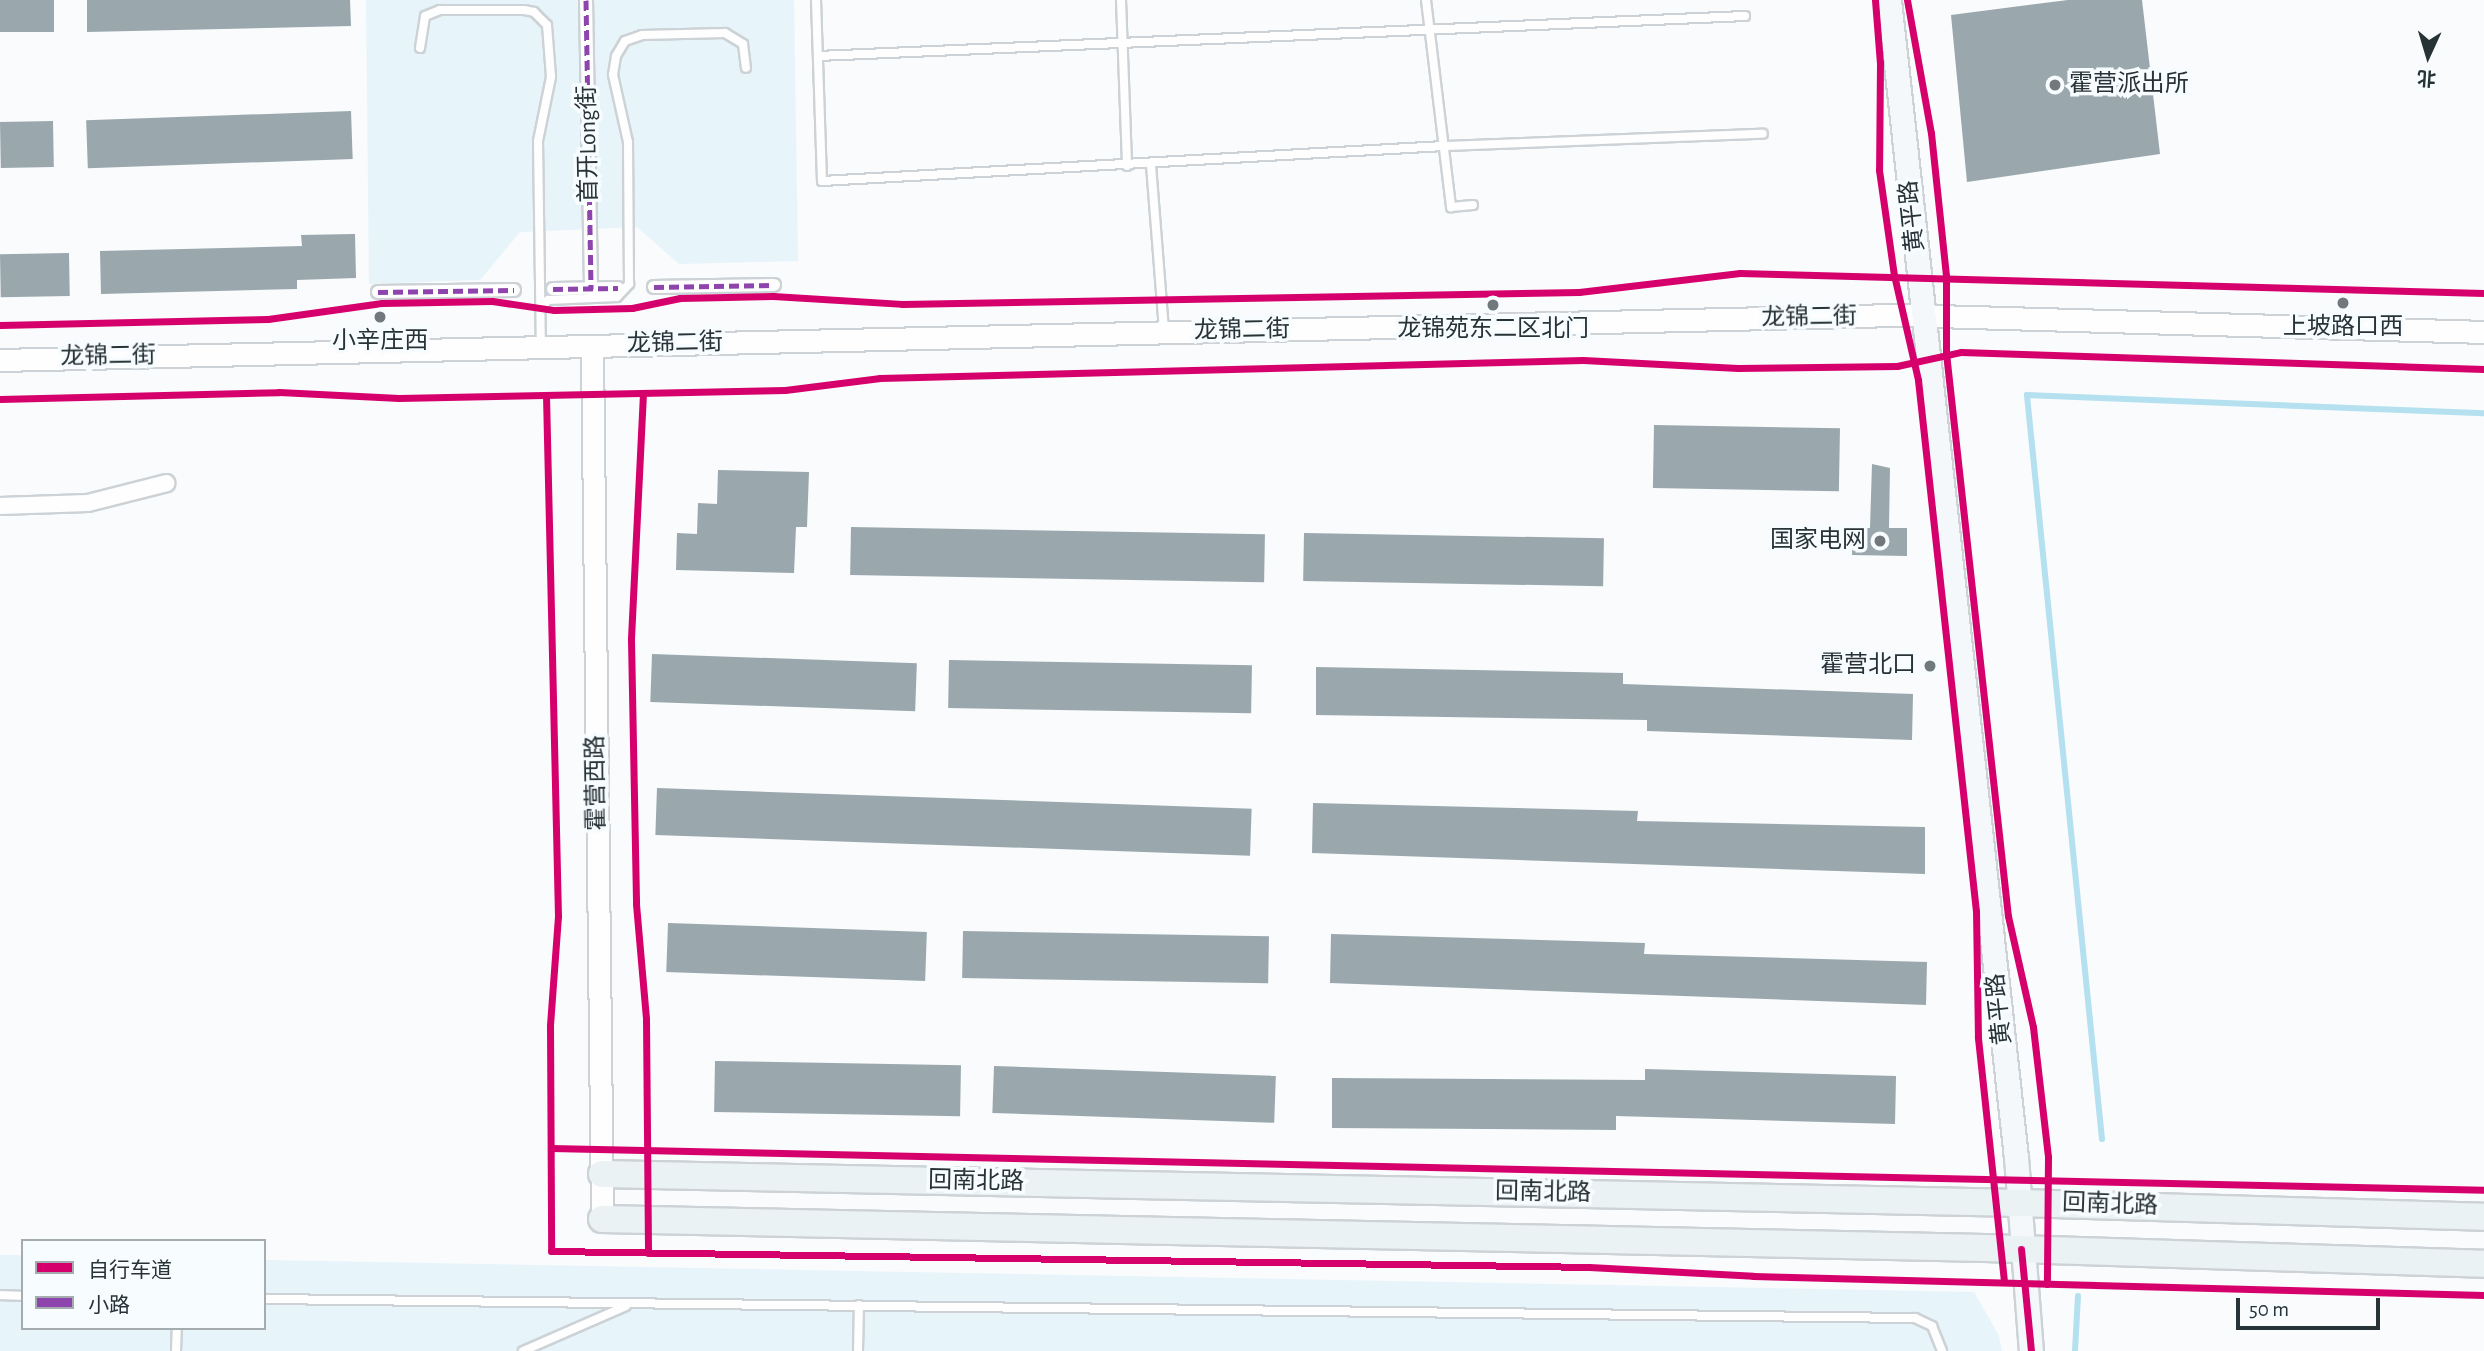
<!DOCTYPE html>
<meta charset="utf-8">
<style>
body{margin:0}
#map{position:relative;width:2484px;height:1351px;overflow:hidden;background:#f9fbfd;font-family:"Alegreya Sans","Noto Sans SC",sans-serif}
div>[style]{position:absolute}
.built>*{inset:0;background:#e7f4fa}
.stream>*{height:6px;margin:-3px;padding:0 3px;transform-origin:3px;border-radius:3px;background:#b4e0f0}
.building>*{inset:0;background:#9aa7ac;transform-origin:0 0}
.roads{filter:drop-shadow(2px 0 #ccd2d5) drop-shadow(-2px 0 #ccd2d5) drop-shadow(0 2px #ccd2d5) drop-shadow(0 -2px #ccd2d5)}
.service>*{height:8px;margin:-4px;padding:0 4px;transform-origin:4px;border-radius:4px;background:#fefeff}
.pedestrian>*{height:12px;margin:-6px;padding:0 6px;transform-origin:6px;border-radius:6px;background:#fefeff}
.minor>*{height:16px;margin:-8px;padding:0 8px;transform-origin:8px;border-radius:8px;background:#fefeff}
.tertiary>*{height:21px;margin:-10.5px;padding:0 10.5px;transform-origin:10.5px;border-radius:10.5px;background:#fefeff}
.secondary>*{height:23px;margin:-11.5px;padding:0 11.5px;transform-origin:11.5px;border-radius:11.5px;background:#f4f8fa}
.primary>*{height:26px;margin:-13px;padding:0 13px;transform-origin:13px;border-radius:13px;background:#eaf2f4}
.quiet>*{height:5px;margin-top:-2.5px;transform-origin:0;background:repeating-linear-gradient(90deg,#8e44ad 0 10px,transparent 0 15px)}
.cycleway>*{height:7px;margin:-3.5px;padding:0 3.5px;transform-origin:3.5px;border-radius:3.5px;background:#d6006c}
.dots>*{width:19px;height:19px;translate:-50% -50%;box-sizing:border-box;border:4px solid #f7fcff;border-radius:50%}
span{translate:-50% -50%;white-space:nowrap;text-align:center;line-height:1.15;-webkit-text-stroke:7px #f7fcff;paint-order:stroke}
.poi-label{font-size:24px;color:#283337}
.left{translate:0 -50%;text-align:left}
.right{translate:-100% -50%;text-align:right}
.street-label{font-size:24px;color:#283337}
.legend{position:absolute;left:21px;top:1239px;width:245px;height:91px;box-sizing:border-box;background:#f7fcff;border:2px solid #a4acaf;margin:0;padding:9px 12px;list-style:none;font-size:21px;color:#283337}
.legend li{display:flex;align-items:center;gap:14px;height:35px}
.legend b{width:35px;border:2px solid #a4acaf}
.north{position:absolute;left:2393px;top:21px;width:70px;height:70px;-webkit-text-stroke:5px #f7fcff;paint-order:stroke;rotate:184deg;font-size:19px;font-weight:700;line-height:28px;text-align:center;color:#283337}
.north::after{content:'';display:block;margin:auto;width:24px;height:32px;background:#283337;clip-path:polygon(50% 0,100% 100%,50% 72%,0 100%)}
.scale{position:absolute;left:2236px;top:1298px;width:144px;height:32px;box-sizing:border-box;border:4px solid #283337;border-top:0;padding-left:9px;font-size:21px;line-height:24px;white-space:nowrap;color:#283337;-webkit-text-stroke:5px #f7fcff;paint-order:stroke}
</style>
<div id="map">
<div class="built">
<i style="clip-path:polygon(366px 0,794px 0,798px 261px,679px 264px,637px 227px,520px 232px,480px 280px,369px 284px)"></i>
<i style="clip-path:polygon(0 1255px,23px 1255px,23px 1328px,264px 1328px,264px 1260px,1974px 1292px,1999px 1336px,2002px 1351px,0 1351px)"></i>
</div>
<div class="stream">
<i style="left:2102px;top:1139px;width:748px;rotate:-95.76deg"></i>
<i style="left:2027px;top:395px;width:457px;rotate:2.3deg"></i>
<i style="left:2075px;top:1351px;width:55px;rotate:-86.9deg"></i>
</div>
<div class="building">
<i style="left:0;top:0;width:54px;height:32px"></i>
<i style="clip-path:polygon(87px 0,350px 0,351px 26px,87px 32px)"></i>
<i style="clip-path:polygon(2068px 0,2142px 0,2160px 154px,1967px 182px,1951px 15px)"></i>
<i style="left:351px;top:111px;width:48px;height:265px;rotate:88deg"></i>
<i style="left:53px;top:121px;width:46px;height:53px;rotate:89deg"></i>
<i style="clip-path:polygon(355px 234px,356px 278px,297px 280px,297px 289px,101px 294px,100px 251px,302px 246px,301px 235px)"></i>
<i style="left:69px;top:253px;width:43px;height:69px;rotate:89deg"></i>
<i style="left:1654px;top:425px;width:186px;height:63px;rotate:1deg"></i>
<i style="clip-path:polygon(1872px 464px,1890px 468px,1889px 528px,1907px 528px,1907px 556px,1852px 555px,1853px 528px,1870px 528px)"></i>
<i style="clip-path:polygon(718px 470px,809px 472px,807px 527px,796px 527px,794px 573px,676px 570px,677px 533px,697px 534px,698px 503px,717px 504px)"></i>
<i style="left:851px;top:527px;width:414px;height:48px;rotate:1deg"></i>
<i style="left:1304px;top:533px;width:300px;height:48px;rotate:1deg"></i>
<i style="left:652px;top:654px;width:265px;height:48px;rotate:2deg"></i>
<i style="left:949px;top:660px;width:303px;height:48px;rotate:1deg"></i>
<i style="clip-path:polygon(1316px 667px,1623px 673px,1623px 684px,1913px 694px,1912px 740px,1647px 731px,1647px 720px,1316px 715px)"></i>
<i style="left:657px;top:788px;width:595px;height:47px;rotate:2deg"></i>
<i style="clip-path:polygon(1313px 803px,1638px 811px,1637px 821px,1925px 827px,1925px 874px,1312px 853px)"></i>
<i style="left:668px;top:923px;width:259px;height:49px;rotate:2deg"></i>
<i style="left:963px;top:931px;width:306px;height:47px;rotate:1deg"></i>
<i style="clip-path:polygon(1331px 934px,1645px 943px,1644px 954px,1927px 962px,1926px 1005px,1330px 983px)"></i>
<i style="left:715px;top:1061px;width:246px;height:51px;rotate:1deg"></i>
<i style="left:994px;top:1066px;width:282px;height:47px;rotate:2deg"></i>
<i style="clip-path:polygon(1645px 1069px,1896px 1076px,1895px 1124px,1616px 1116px,1616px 1130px,1332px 1128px,1332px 1078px,1645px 1080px)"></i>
</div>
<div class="roads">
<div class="service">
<i style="left:816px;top:0;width:181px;rotate:88.1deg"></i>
<i style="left:822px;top:181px;width:623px;rotate:-3.22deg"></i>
<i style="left:1444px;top:146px;width:319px;rotate:-2.2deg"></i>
<i style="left:1121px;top:0;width:166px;rotate:87.9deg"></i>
<i style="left:1426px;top:0;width:209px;rotate:83.1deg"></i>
<i style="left:1451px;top:207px;width:22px;rotate:-5deg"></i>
<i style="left:420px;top:48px;width:32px;rotate:-81deg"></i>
<i style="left:425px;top:16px;width:16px;rotate:-22deg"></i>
<i style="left:440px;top:10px;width:84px"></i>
<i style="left:524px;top:10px;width:10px;rotate:11deg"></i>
<i style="left:534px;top:12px;width:18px;rotate:45deg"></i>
<i style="left:547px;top:25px;width:52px;rotate:85.6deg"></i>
<i style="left:551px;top:77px;width:65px;rotate:101.5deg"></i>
<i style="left:538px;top:141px;width:206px;rotate:89.2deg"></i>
<i style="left:818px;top:56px;width:928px;rotate:-2.47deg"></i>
<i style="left:1151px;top:165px;width:166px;rotate:85.5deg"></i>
<i style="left:540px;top:309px;width:12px;rotate:-48deg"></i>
<i style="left:548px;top:300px;width:69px;rotate:-2.5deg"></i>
<i style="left:617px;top:297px;width:18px;rotate:-47deg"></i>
<i style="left:629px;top:284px;width:142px;rotate:-90.4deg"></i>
<i style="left:628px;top:142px;width:69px;rotate:-102.6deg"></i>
<i style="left:613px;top:75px;width:19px;rotate:-81deg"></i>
<i style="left:616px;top:56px;width:17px;rotate:-59deg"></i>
<i style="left:625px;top:41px;width:18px;rotate:-19deg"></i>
<i style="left:642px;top:35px;width:83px;rotate:-1.4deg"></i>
<i style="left:725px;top:33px;width:21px;rotate:31deg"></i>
<i style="left:743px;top:44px;width:24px;rotate:83deg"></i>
<i style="left:0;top:1295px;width:23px;rotate:2deg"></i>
<i style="left:264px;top:1299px;width:1651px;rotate:0.66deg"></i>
<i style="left:1915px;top:1318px;width:19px;rotate:25deg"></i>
<i style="left:1932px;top:1326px;width:27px;rotate:68deg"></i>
<i style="left:176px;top:1351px;width:23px;rotate:-88deg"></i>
<i style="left:523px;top:1351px;width:112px;rotate:-23.6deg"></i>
<i style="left:858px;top:1351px;width:46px;rotate:-88.8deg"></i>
</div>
<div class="pedestrian">
<i style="left:586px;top:0;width:289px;rotate:89deg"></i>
<i style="left:654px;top:287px;width:120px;rotate:-1deg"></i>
<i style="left:553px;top:289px;width:65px;rotate:-0.9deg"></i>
<i style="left:378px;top:292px;width:136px;rotate:-0.8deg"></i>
</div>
<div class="minor">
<i style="left:0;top:506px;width:88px;rotate:-2deg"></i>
<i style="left:88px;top:503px;width:81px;rotate:-14.2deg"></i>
</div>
<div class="tertiary">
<i style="left:592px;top:346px;width:873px;rotate:89.34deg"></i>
<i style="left:0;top:360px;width:1903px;rotate:-1.36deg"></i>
<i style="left:1902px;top:315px;width:582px;rotate:1.67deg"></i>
</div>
<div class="secondary">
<i style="left:1889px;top:0;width:1164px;rotate:83.74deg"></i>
<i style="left:2016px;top:1157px;width:195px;rotate:85.6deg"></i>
</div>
<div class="primary">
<i style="left:602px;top:1174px;width:1418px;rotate:1.17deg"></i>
<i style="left:2020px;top:1203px;width:464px;rotate:1.7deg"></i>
<i style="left:602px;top:1219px;width:1383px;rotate:1.2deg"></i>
<i style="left:1985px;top:1248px;width:499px;rotate:1.8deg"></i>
</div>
</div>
<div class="quiet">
<i style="left:586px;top:0;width:289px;rotate:89deg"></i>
<i style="left:654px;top:287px;width:120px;rotate:-1deg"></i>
<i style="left:553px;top:289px;width:65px;rotate:-0.9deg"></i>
<i style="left:378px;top:292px;width:136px;rotate:-0.8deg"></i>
</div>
<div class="cycleway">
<i style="left:1875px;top:0;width:63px;rotate:85.5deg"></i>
<i style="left:1880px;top:63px;width:107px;rotate:90.5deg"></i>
<i style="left:1879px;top:170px;width:106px;rotate:81.9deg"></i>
<i style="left:1894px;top:275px;width:108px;rotate:77.1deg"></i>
<i style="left:1918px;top:380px;width:534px;rotate:83.77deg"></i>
<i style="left:1976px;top:911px;width:127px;rotate:89.1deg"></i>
<i style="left:1978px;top:1038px;width:245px;rotate:83.9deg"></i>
<i style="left:1907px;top:0;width:135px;rotate:79.8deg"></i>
<i style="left:1931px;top:133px;width:144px;rotate:84deg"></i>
<i style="left:1946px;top:276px;width:77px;rotate:90deg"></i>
<i style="left:1946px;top:353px;width:566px;rotate:83.72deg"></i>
<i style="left:2008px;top:916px;width:114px;rotate:77.3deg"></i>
<i style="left:2033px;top:1027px;width:131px;rotate:83.4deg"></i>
<i style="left:2048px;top:1157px;width:127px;rotate:90.5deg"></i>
<i style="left:0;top:325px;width:268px;rotate:-1.3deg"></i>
<i style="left:268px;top:319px;width:115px;rotate:-8deg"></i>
<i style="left:382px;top:303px;width:110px;rotate:-1deg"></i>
<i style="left:492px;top:301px;width:63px;rotate:8.3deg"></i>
<i style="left:554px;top:310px;width:78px;rotate:-1.5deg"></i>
<i style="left:632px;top:308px;width:49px;rotate:-11.8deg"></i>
<i style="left:680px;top:298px;width:93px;rotate:-1.2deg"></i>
<i style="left:773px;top:296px;width:129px;rotate:3.5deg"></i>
<i style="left:902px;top:304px;width:677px;rotate:-1.02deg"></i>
<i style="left:1579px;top:292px;width:162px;rotate:-6.7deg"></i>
<i style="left:1740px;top:273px;width:744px;rotate:1.54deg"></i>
<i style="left:643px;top:393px;width:247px;rotate:92.8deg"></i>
<i style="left:631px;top:640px;width:264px;rotate:88.9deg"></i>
<i style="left:636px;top:904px;width:115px;rotate:85deg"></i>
<i style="left:646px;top:1019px;width:234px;rotate:89.5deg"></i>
<i style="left:546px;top:395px;width:521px;rotate:88.68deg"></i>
<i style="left:558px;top:916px;width:110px;rotate:94.2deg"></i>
<i style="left:550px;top:1026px;width:225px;rotate:89.7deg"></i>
<i style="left:551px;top:1251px;width:1038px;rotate:0.88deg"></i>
<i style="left:1589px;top:1267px;width:164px;rotate:3.1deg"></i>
<i style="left:1753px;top:1276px;width:731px;rotate:1.49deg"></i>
<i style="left:0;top:399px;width:279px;rotate:-1.4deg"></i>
<i style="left:279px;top:392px;width:120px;rotate:2.9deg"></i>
<i style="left:399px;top:398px;width:386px;rotate:-1.2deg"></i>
<i style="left:785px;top:390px;width:96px;rotate:-7.2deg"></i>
<i style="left:880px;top:378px;width:703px;rotate:-1.47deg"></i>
<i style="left:1583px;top:360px;width:155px;rotate:3deg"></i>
<i style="left:1738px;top:368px;width:159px;rotate:-0.7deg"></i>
<i style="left:1897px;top:366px;width:66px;rotate:-12.3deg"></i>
<i style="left:1961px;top:352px;width:523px;rotate:1.86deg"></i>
<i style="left:551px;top:1148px;width:1933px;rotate:1.24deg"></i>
<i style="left:2021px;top:1249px;width:102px;rotate:84.4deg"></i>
</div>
<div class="dots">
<i style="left:2055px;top:85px;background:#71797c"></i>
<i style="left:2343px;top:303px;background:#71797c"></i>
<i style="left:1493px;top:305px;background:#71797c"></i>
<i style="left:380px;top:317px;background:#71797c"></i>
<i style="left:1880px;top:541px;background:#71797c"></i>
<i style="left:1930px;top:666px;background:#71797c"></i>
</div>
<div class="poi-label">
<span class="left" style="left:2069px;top:85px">霍营派出所</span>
<span style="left:2343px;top:328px">上坡路口西</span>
<span style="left:1493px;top:330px">龙锦苑东二区北门</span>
<span style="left:380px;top:342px">小辛庄西</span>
<span class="right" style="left:1866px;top:541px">国家电网</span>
<span class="right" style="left:1916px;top:666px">霍营北口</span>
</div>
<div class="street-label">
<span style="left:589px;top:144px;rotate:-91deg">首开Long街</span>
<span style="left:1913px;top:216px;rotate:-96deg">黄平路</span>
<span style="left:1809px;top:318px;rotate:-1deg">龙锦二街</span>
<span style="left:1242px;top:331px;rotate:-1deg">龙锦二街</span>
<span style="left:675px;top:344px;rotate:-1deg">龙锦二街</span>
<span style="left:108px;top:357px;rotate:-1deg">龙锦二街</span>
<span style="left:597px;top:783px;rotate:-91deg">霍营西路</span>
<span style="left:2000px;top:1009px;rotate:-96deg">黄平路</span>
<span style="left:976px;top:1182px;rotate:1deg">回南北路</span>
<span style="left:1543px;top:1193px;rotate:1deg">回南北路</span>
<span style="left:2110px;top:1205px;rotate:2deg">回南北路</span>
</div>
<ul class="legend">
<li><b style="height:9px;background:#d6006c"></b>自行车道</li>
<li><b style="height:9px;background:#8e44ad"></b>小路</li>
</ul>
<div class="north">北</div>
<div class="scale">50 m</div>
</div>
